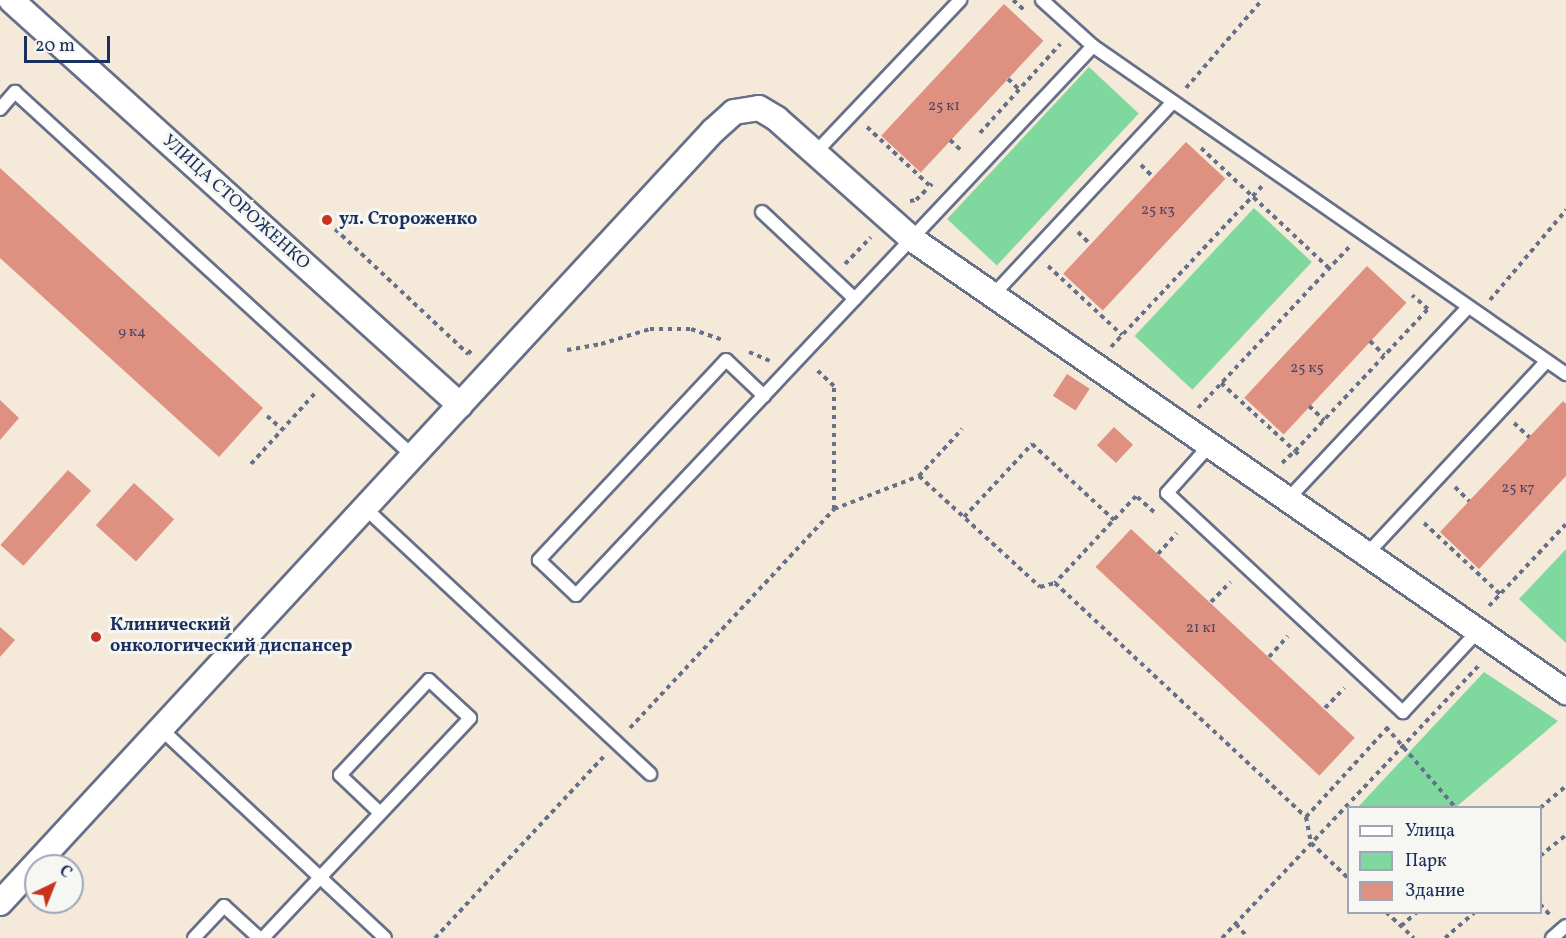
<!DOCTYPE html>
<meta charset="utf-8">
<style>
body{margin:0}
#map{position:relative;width:1566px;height:938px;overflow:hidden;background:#f5ead9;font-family:Vollkorn,serif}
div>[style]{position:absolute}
.green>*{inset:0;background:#7fd89d;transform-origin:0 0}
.building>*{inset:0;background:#de9081;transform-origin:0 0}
.path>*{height:4px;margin-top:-2px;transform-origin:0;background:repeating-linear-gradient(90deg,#677089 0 4.5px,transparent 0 9px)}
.roads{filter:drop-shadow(2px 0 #677089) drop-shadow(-2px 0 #677089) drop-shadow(0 2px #677089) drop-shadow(0 -2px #677089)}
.lane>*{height:12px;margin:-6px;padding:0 6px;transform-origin:6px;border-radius:6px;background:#fff}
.street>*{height:24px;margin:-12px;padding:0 12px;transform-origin:12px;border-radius:12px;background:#fff}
.dots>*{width:16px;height:16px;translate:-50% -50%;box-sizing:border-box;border:3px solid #f6f6f2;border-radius:50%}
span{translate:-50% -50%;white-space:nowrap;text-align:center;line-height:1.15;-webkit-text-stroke:6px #f6f6f2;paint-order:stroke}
.number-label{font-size:15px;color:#4c4767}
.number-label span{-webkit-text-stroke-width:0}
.street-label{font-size:18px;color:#1b2f5e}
.poi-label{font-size:18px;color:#1b2f5e;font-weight:700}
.left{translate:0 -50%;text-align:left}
.legend{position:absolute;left:1347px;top:806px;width:195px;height:108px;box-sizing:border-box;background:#f6f6f2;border:2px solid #9ea6b7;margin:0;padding:8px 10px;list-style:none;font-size:18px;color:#1b2f5e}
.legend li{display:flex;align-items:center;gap:12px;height:30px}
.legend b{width:30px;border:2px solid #9ea6b7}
.north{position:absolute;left:24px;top:854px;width:60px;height:60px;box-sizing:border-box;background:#f6f6f2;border:2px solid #9ea6b7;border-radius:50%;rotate:43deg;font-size:16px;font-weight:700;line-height:24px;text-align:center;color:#1b2f5e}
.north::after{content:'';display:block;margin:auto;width:21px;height:27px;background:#c8321e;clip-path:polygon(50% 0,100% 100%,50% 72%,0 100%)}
.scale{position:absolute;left:24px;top:36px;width:86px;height:27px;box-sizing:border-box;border:3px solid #1b2f5e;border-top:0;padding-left:8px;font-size:18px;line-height:21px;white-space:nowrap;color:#1b2f5e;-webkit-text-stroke:4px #f6f6f2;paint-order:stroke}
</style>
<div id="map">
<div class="green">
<i style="left:1089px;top:67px;width:68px;height:208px;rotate:43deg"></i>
<i style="left:1254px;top:208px;width:79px;height:175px;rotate:43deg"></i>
<i style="clip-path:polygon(1566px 549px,1566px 643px,1519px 599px)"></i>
<i style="clip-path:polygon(1484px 672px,1558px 721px,1456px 807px,1358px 807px)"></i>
</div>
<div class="building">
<i style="left:1004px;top:4px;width:54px;height:180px;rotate:43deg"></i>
<i style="left:1186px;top:142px;width:54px;height:180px;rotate:43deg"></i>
<i style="clip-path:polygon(0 168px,263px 408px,219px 457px,0 258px)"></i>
<i style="left:1367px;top:266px;width:54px;height:180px;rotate:43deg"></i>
<i style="left:1067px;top:374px;width:27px;height:26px;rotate:33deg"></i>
<i style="clip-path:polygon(0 400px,19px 418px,0 440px)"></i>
<i style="clip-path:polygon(1563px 401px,1566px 404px,1566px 476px,1479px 569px,1440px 532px)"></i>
<i style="left:1114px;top:427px;width:26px;height:25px;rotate:43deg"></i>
<i style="left:68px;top:470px;width:31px;height:101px;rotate:42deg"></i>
<i style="left:134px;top:483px;width:54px;height:57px;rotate:42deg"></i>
<i style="left:1131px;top:529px;width:306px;height:52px;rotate:43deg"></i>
<i style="clip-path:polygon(0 627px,15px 640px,0 657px)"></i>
</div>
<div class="path">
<i style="left:1013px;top:0;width:15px;rotate:42deg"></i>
<i style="left:1008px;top:79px;width:16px;rotate:43deg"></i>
<i style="left:1186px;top:88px;width:116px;rotate:-49.2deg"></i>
<i style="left:867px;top:127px;width:86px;rotate:43.1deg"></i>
<i style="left:930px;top:186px;width:3px;rotate:-45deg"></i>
<i style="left:980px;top:133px;width:120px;rotate:-48deg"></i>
<i style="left:950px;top:140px;width:16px;rotate:43deg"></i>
<i style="left:1201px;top:148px;width:175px;rotate:43.2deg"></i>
<i style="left:1141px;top:165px;width:17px;rotate:45deg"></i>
<i style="left:910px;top:201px;width:6px;rotate:-9deg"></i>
<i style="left:916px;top:200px;width:17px;rotate:-45deg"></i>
<i style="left:335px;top:229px;width:183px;rotate:43.2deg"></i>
<i style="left:468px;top:354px;width:8px;rotate:-50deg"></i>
<i style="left:1078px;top:232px;width:17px;rotate:45deg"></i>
<i style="left:845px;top:264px;width:37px;rotate:-46deg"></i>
<i style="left:1048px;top:266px;width:101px;rotate:43deg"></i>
<i style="left:1490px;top:300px;width:118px;rotate:-49.8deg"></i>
<i style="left:1370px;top:341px;width:20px;rotate:45deg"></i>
<i style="left:1111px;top:347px;width:221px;rotate:-46.8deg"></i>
<i style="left:567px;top:350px;width:35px;rotate:-10deg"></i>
<i style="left:601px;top:344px;width:51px;rotate:-17deg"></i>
<i style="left:650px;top:329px;width:41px"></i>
<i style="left:691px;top:329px;width:34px;rotate:19deg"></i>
<i style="left:749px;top:352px;width:23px;rotate:23deg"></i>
<i style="left:1221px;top:383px;width:100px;rotate:42.6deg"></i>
<i style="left:1295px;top:451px;width:195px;rotate:-46.9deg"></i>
<i style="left:1428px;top:309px;width:21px;rotate:-139deg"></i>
<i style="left:1309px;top:406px;width:21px;rotate:43deg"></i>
<i style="left:1198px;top:408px;width:221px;rotate:-46.8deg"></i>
<i style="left:267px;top:416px;width:20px;rotate:41deg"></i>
<i style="left:1514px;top:423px;width:21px;rotate:43deg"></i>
<i style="left:1282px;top:463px;width:18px;rotate:-43deg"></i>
<i style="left:1295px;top:451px;width:8px;rotate:45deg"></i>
<i style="left:251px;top:464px;width:97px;rotate:-47.9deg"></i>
<i style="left:919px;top:476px;width:164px;rotate:42.5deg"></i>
<i style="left:1040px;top:587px;width:16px;rotate:-15deg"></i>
<i style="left:1455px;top:487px;width:20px;rotate:45deg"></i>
<i style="left:834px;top:509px;width:91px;rotate:-21.2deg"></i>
<i style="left:919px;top:476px;width:64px;rotate:-47.5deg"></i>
<i style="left:1154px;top:512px;width:24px;rotate:-138deg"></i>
<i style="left:1136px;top:496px;width:119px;rotate:133deg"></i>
<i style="left:1055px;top:583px;width:343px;rotate:43deg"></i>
<i style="left:1306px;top:817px;width:125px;rotate:-47.6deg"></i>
<i style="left:964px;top:517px;width:100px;rotate:-47deg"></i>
<i style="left:1032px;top:444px;width:112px;rotate:42.8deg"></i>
<i style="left:1424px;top:523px;width:104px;rotate:43.1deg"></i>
<i style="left:1158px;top:554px;width:28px;rotate:-48deg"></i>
<i style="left:1211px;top:602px;width:28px;rotate:-46deg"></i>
<i style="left:1489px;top:606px;width:112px;rotate:-46.8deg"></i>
<i style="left:1269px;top:657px;width:28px;rotate:-48deg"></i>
<i style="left:1325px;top:708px;width:28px;rotate:-46deg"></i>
<i style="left:1386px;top:727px;width:107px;rotate:49.2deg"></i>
<i style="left:630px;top:728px;width:299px;rotate:-47deg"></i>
<i style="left:834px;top:509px;width:123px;rotate:-90deg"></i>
<i style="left:834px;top:386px;width:26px;rotate:-137deg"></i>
<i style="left:1540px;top:808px;width:34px;rotate:-40deg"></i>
<i style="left:1306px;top:817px;width:26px;rotate:79deg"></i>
<i style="left:1311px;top:843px;width:51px;rotate:43.4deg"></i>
<i style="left:1540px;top:856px;width:33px;rotate:-39deg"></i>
<i style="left:1540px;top:904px;width:15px;rotate:48deg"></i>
<i style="left:1386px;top:912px;width:38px;rotate:43deg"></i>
<i style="left:1236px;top:924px;width:18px;rotate:49deg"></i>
<i style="left:1401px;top:926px;width:21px;rotate:-41deg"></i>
<i style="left:435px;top:938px;width:248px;rotate:-47.1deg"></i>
<i style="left:1222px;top:938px;width:378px;rotate:-46.7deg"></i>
<i style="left:1445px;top:938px;width:40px;rotate:-41deg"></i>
</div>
<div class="roads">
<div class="lane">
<i style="left:1042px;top:0;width:69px;rotate:42deg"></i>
<i style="left:1093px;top:46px;width:576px;rotate:34.74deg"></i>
<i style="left:0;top:109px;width:23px;rotate:-49deg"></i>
<i style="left:15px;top:92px;width:539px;rotate:42.45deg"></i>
<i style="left:815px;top:153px;width:211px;rotate:-46.5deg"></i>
<i style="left:762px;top:212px;width:127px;rotate:43.1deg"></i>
<i style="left:993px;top:295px;width:264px;rotate:-47deg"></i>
<i style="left:764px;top:396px;width:52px;rotate:-136.5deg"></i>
<i style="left:726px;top:360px;width:274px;rotate:133.1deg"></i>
<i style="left:539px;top:560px;width:51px;rotate:43.4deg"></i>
<i style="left:576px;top:595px;width:754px;rotate:-46.72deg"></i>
<i style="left:1209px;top:446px;width:63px;rotate:131.8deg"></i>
<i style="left:1167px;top:493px;width:322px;rotate:42.9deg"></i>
<i style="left:1403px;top:712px;width:109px;rotate:-47.2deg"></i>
<i style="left:1287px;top:500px;width:265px;rotate:-46.8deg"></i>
<i style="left:365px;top:508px;width:390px;rotate:43deg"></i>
<i style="left:1366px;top:555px;width:265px;rotate:-47deg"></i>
<i style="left:161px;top:729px;width:306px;rotate:43deg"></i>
<i style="left:194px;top:938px;width:44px;rotate:-46.8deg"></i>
<i style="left:224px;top:906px;width:47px;rotate:42.4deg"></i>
<i style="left:263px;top:938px;width:302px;rotate:-46.7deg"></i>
<i style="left:470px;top:718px;width:56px;rotate:-137.2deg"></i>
<i style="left:429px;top:680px;width:130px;rotate:133.1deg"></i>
<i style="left:340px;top:775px;width:55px;rotate:43.5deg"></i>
<i style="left:1552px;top:938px;width:18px;rotate:-41deg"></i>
</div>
<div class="street">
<i style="left:11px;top:0;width:605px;rotate:42.05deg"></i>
<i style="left:0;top:903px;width:1051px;rotate:-47.28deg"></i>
<i style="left:713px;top:131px;width:28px;rotate:-42deg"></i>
<i style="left:734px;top:112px;width:25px;rotate:-9deg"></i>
<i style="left:759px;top:108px;width:21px;rotate:31deg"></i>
<i style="left:777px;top:119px;width:181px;rotate:41.6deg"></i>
<i style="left:912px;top:239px;width:796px;rotate:34.71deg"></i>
</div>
</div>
<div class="dots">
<i style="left:327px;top:220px;background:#c8321e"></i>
<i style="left:96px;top:637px;background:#c8321e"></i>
</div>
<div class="number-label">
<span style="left:944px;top:107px">25 к1</span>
<span style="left:1158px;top:211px">25 к3</span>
<span style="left:132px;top:333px">9 к4</span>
<span style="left:1307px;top:369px">25 к5</span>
<span style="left:1518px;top:489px">25 к7</span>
<span style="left:1201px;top:629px">21 к1</span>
</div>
<div class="street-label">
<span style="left:235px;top:203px;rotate:42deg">УЛИЦА СТОРОЖЕНКО</span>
</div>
<div class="poi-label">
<span class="left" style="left:339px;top:220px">ул. Стороженко</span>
<span class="left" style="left:110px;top:637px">Клинический<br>онкологический диспансер</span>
</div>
<ul class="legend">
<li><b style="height:8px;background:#fff"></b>Улица</li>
<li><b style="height:16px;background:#7fd89d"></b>Парк</li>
<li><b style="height:16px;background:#de9081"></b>Здание</li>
</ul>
<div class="north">С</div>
<div class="scale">20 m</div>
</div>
